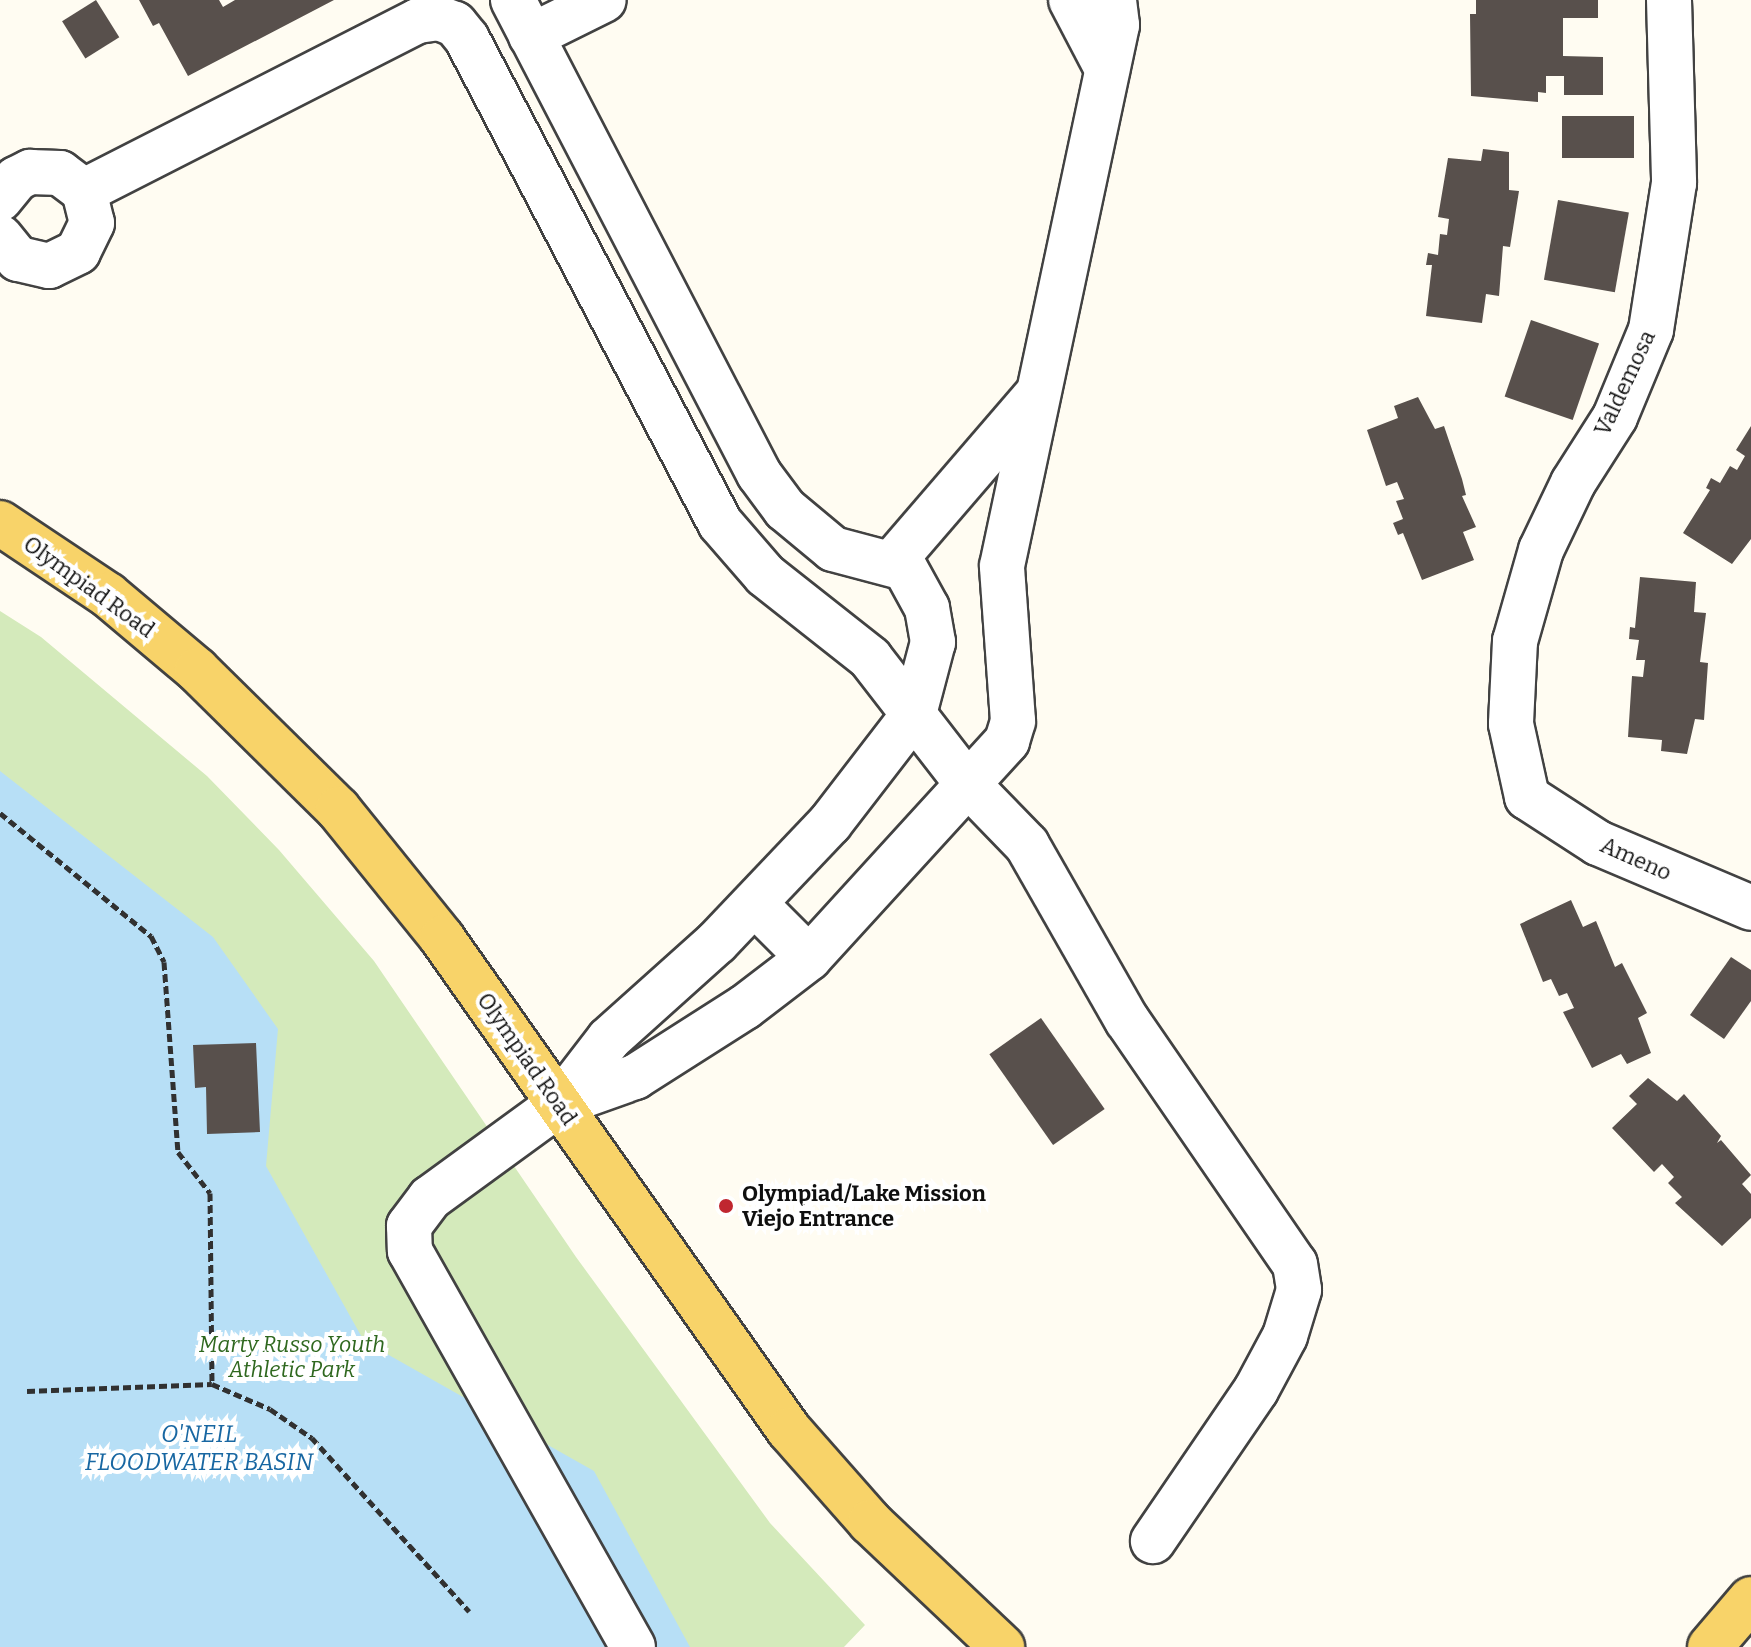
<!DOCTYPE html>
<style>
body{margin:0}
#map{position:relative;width:1751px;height:1647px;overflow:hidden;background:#fffcf2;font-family:Bitter,serif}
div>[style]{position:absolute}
.green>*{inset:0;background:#d4eabb}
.water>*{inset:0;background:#b7dff6}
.building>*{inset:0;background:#58504c;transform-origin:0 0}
.path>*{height:5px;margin-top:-2.5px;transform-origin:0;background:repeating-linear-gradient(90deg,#313131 0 8px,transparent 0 12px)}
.roads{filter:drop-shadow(2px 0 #424242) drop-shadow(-2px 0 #424242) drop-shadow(0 2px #424242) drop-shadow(0 -2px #424242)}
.minor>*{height:44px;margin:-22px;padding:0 22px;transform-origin:22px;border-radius:22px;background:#fff}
.major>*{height:44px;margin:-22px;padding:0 22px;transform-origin:22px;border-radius:22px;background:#f8d369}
.dots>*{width:22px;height:22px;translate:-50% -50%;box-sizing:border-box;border:4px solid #fff;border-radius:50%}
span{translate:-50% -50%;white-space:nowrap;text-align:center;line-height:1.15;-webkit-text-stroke:8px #fff;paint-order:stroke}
.street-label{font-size:22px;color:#0f0f0f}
.poi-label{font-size:22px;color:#0f0f0f;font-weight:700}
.left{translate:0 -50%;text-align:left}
.park-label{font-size:22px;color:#2f681f;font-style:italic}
.water-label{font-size:24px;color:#1867a2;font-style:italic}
</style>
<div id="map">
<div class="green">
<i style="clip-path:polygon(0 611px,41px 637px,207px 776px,279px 850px,374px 961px,576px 1257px,770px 1523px,865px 1625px,844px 1647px,0 1647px)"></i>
</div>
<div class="water">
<i style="clip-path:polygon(0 771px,213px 937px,278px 1029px,266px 1166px,364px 1341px,594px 1471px,690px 1647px,0 1647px)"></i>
</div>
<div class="building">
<i style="left:96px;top:0;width:44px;height:40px;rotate:58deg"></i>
<i style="clip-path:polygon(139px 0,219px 0,223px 7px,235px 0,334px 0,188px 76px,159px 23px,153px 26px)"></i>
<i style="clip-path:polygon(1476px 0,1598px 0,1598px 18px,1563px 18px,1563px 56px,1603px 57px,1603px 95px,1564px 95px,1564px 76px,1546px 76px,1546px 93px,1538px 92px,1538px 102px,1471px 96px,1470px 14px,1476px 14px)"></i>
<i style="left:1562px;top:116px;width:72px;height:42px"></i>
<i style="clip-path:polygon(1483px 149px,1509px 152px,1509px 190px,1519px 191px,1510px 247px,1503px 246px,1499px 296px,1486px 294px,1482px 323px,1426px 316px,1432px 265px,1426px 265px,1428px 253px,1438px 255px,1440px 234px,1447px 235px,1449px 219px,1438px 217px,1448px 158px,1481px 161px)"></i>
<i style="left:1558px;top:200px;width:72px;height:81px;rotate:10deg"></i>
<i style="left:1531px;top:320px;width:72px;height:81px;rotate:19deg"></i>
<i style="clip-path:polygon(1418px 397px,1435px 429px,1444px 426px,1462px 479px,1466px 495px,1462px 496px,1476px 527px,1463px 532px,1474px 560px,1422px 580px,1403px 533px,1398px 535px,1393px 523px,1403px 519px,1396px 501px,1404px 499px,1397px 482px,1386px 486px,1367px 430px,1398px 418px,1394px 406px)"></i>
<i style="clip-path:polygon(1751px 426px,1751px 539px,1732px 564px,1683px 533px,1710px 490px,1706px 488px,1711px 478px,1720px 483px,1730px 466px,1737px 470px,1745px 456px,1736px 450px)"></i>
<i style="clip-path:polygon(1640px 577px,1696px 582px,1694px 612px,1706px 613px,1700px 662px,1708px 663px,1704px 720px,1695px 719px,1687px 754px,1661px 751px,1662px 740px,1628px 737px,1632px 676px,1643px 677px,1645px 660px,1636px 660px,1639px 640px,1629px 639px,1630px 627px,1635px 628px)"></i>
<i style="clip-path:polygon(1571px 900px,1583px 927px,1596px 921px,1615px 967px,1622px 963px,1647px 1013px,1638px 1018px,1651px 1053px,1627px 1064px,1621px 1054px,1592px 1068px,1563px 1012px,1574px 1008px,1567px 993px,1559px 996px,1551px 979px,1543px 982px,1520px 924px)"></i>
<i style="clip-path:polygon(1731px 957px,1751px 970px,1751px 1001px,1724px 1039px,1690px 1015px)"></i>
<i style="left:1041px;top:1018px;width:111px;height:63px;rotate:55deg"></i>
<i style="clip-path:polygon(256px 1043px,260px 1132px,207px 1134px,206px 1087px,195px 1088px,193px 1045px)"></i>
<i style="clip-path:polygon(1648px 1078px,1677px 1101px,1684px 1094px,1721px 1136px,1717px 1143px,1721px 1140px,1751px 1175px,1742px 1184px,1751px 1194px,1751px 1218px,1722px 1246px,1675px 1203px,1682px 1197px,1668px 1183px,1674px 1177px,1662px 1164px,1654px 1172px,1612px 1128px,1637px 1104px,1629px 1096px)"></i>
</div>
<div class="path">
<i style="left:0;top:813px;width:195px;rotate:39.2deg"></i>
<i style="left:151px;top:936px;width:29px;rotate:63deg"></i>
<i style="left:164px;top:962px;width:191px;rotate:85.8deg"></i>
<i style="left:178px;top:1152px;width:52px;rotate:52deg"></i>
<i style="left:210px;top:1193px;width:191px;rotate:89.4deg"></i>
<i style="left:27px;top:1391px;width:185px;rotate:-2.2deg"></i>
<i style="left:212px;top:1384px;width:63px;rotate:23.3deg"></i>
<i style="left:270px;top:1409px;width:51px;rotate:34.6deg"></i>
<i style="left:312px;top:1438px;width:234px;rotate:47.8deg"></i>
</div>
<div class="roads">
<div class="minor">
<i style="left:513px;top:0;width:534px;rotate:62.57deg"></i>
<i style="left:759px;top:474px;width:44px;rotate:53.4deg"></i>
<i style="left:785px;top:509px;width:62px;rotate:39.8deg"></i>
<i style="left:833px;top:549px;width:74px;rotate:14.8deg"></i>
<i style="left:905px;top:568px;width:46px;rotate:61.2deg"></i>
<i style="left:927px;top:608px;width:35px;rotate:80deg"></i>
<i style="left:933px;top:642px;width:74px;rotate:104.8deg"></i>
<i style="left:914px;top:714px;width:138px;rotate:127.6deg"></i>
<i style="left:830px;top:823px;width:164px;rotate:133.5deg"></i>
<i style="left:717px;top:942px;width:145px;rotate:138.1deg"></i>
<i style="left:609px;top:1039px;width:82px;rotate:127.6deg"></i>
<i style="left:559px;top:1104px;width:160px;rotate:143.9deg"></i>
<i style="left:430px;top:1198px;width:35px;rotate:127deg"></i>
<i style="left:409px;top:1226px;width:25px;rotate:88deg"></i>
<i style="left:410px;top:1251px;width:454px;rotate:60.6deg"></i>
<i style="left:1071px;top:0;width:78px;rotate:62.4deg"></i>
<i style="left:1669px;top:0;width:183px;rotate:88.4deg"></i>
<i style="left:1674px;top:183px;width:149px;rotate:98.9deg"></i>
<i style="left:1651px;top:330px;width:94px;rotate:112.5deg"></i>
<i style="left:1615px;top:417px;width:78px;rotate:122.5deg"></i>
<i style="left:1573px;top:483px;width:74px;rotate:115.5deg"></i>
<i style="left:1541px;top:550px;width:95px;rotate:105.9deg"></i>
<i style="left:1515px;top:641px;width:83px;rotate:92.8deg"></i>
<i style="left:1511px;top:724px;width:75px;rotate:77.6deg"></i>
<i style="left:1527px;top:797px;width:85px;rotate:32.9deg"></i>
<i style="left:1598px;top:843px;width:166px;rotate:23deg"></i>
<i style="left:531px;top:36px;width:81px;rotate:-26.3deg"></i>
<i style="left:84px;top:191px;width:375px;rotate:-27deg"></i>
<i style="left:418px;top:21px;width:21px;rotate:-8deg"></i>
<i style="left:439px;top:18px;width:17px;rotate:21deg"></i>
<i style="left:455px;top:24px;width:19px;rotate:51deg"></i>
<i style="left:467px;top:39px;width:546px;rotate:62.4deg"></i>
<i style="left:720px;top:523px;width:69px;rotate:49.1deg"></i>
<i style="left:765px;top:575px;width:134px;rotate:38.3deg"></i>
<i style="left:870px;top:658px;width:155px;rotate:52.3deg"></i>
<i style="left:965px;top:781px;width:89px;rotate:45.9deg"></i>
<i style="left:1027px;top:845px;width:202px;rotate:60.3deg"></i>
<i style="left:1127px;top:1020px;width:296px;rotate:55.5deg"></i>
<i style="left:1295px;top:1264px;width:26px;rotate:81deg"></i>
<i style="left:1299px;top:1290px;width:48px;rotate:106.9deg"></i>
<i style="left:1285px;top:1336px;width:61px;rotate:118.2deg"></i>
<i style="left:1256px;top:1390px;width:183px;rotate:124.3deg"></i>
<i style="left:0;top:199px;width:26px;rotate:-51deg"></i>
<i style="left:16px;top:179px;width:16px;rotate:-27deg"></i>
<i style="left:30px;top:172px;width:30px;rotate:2deg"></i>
<i style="left:60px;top:173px;width:30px;rotate:37deg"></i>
<i style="left:84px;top:191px;width:33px;rotate:76deg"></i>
<i style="left:92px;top:223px;width:32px;rotate:116deg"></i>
<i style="left:78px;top:252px;width:32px;rotate:154deg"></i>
<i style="left:49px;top:266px;width:32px;rotate:-167deg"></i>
<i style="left:18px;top:259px;width:28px;rotate:-129deg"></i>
<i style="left:892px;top:563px;width:218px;rotate:-49.3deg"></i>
<i style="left:755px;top:904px;width:76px;rotate:45deg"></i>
<i style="left:559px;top:1104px;width:81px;rotate:-19.6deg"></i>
<i style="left:635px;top:1077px;width:130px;rotate:-32.5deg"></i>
<i style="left:745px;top:1007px;width:81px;rotate:-37.4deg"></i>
<i style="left:809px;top:958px;width:294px;rotate:-47.6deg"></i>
<i style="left:1007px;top:741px;width:21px;rotate:-73deg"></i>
<i style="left:1013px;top:721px;width:155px;rotate:-94.1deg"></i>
<i style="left:1002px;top:566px;width:553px;rotate:-78deg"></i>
<i style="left:1117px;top:25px;width:25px;rotate:-97deg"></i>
</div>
<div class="major">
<i style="left:0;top:523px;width:130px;rotate:33.7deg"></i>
<i style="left:108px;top:595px;width:116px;rotate:40.1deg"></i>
<i style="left:197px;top:670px;width:198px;rotate:44.6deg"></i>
<i style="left:338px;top:809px;width:166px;rotate:51.1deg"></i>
<i style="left:442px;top:938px;width:602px;rotate:54.81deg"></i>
<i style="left:789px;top:1430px;width:123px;rotate:48.6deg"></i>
<i style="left:870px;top:1522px;width:182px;rotate:43.4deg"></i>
<i style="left:1710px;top:1647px;width:63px;rotate:-49.5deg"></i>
</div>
</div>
<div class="dots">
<i style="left:726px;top:1206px;background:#c02730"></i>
</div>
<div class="street-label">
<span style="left:1625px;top:383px;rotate:-65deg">Valdemosa</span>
<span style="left:89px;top:587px;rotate:36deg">Olympiad Road</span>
<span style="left:1636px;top:859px;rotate:24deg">Ameno</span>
<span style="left:527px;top:1059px;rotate:55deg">Olympiad Road</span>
</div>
<div class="poi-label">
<span class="left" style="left:742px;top:1206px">Olympiad/Lake Mission<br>Viejo Entrance</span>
</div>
<div class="park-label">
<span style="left:292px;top:1357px">Marty Russo Youth<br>Athletic Park</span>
</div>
<div class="water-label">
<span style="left:199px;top:1449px">O'NEIL<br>FLOODWATER BASIN</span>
</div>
</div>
